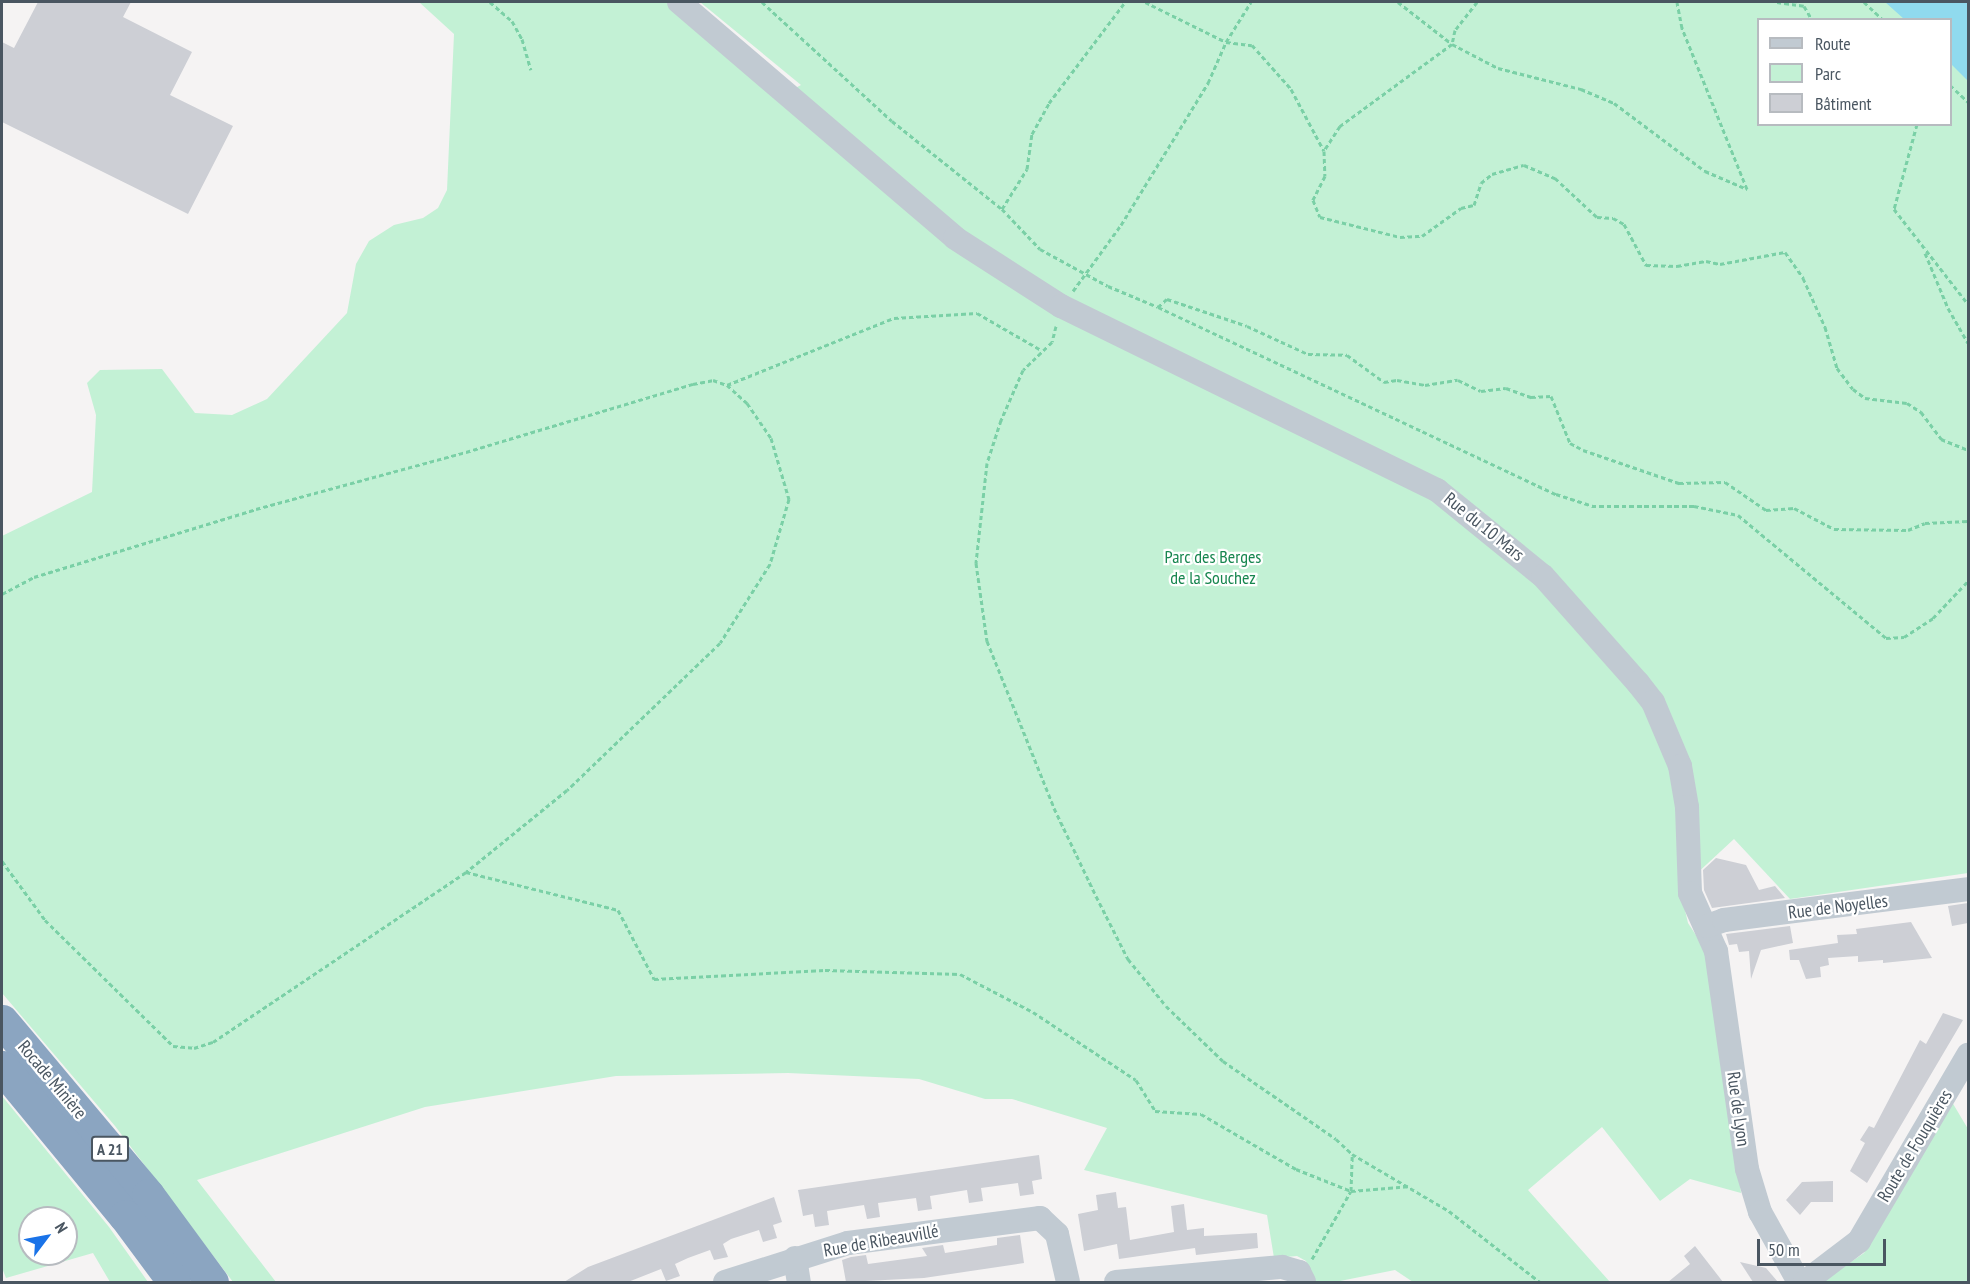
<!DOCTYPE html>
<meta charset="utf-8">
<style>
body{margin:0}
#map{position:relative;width:1970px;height:1284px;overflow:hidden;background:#f5f3f3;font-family:"PT Sans Narrow",sans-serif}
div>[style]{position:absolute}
.green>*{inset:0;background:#c3f1d5}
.water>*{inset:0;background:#90daee}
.building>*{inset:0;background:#cdcfd5}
.path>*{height:3px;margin-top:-1.5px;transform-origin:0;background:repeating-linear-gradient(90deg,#7ad0a6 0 4.5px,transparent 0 7.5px)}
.minor>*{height:24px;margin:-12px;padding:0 12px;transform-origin:12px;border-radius:12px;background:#c1cad2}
.highway>*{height:33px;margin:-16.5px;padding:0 16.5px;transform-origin:16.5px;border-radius:16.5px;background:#8ba5c1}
span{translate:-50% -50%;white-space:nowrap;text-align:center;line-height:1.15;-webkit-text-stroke:4.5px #fff;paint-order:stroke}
.shield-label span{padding:2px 4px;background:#fff;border:2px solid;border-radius:4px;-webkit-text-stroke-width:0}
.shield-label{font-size:16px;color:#4a5661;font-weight:700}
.street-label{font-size:18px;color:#4a5661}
.park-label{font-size:18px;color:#17864f}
.frame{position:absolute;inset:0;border:3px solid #4a5661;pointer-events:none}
.legend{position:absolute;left:1757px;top:18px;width:195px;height:108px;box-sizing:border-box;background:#fff;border:2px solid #b7bbc0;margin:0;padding:8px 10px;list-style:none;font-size:18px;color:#4a5661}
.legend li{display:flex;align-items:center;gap:12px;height:30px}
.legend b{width:30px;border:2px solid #b7bbc0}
.north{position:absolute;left:18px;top:1206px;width:60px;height:60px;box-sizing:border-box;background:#fff;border:2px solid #b7bbc0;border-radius:50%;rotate:58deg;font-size:16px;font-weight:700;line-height:24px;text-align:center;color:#4a5661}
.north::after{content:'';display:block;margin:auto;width:21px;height:27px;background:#1a73e8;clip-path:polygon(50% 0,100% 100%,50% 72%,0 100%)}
.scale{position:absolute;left:1757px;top:1239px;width:129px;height:27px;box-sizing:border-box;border:3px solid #4a5661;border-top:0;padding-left:8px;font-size:18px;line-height:21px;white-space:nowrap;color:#4a5661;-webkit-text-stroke:4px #fff;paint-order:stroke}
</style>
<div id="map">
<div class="green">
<i style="clip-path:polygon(evenodd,419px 2px,669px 2px,782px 95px,801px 85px,700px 2px,1968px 2px,1968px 873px,1790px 899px,1734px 839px,1680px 889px,1688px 923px,1709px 955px,1741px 1193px,1690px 1179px,1660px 1201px,1602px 1127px,1528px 1190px,1610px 1282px,1413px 1282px,1395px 1270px,1335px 1282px,1314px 1282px,1306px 1261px,1297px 1256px,1274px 1258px,1267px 1215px,1084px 1170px,1107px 1128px,1012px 1099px,985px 1099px,919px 1079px,788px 1073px,616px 1076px,425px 1107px,197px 1180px,276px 1282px,233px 1282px,115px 1126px,2px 993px,2px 536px,92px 492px,96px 415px,87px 383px,100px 370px,162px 369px,195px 413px,232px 415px,267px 399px,347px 313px,356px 264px,369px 241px,394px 225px,423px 218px,438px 208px,447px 190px,454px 34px,419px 2px,1758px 20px,1950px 20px,1950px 124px,1758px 124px,1758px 20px)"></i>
<i style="clip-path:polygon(evenodd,2px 1096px,109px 1227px,148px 1282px,110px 1282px,93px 1253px,6px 1278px,2px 1268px,2px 1096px,30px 1218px,66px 1218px,66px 1254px,30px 1254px,30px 1218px)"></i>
<i style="clip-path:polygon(1952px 1102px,1968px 1129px,1968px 1282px,1822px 1282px,1864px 1253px)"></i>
</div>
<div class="water">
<i style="clip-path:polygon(1885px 2px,1968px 2px,1968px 81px,1951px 64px,1950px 20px,1904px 19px)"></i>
</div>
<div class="building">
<i style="clip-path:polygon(38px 2px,131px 2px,123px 17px,192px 52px,170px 95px,233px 126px,188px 214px,2px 122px,2px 42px,14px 48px)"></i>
<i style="clip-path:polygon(1716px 858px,1746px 865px,1759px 890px,1775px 886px,1785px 898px,1712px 908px,1704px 890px,1703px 870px)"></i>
<i style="clip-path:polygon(1968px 903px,1968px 923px,1952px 926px,1948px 906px)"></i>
<i style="clip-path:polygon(1911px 922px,1932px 958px,1883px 963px,1883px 960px,1858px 962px,1858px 956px,1828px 958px,1829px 965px,1820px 967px,1821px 977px,1806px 979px,1799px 960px,1790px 960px,1789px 950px,1838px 943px,1837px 935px,1857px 934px,1856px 929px)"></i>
<i style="clip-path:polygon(1790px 926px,1793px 943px,1761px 950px,1751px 979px,1749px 951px,1739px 952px,1737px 944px,1729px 945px,1726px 934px)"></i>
<i style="clip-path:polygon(1943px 1013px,1963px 1020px,1867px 1183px,1850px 1171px,1865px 1143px,1860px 1140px,1869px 1126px,1874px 1128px,1920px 1040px,1926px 1044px)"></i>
<i style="clip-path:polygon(1039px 1155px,1042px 1179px,1032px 1181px,1034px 1194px,1020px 1196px,1018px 1183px,981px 1188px,983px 1201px,969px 1203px,967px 1190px,930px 1196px,932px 1209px,918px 1211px,916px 1198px,878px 1203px,880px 1217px,867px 1219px,864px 1205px,845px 1208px,827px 1211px,829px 1225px,815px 1227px,813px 1214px,803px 1216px,798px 1190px)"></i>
<i style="clip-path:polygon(1833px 1181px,1833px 1202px,1811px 1202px,1800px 1215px,1786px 1200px,1802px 1182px)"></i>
<i style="clip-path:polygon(1116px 1192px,1118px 1208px,1126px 1207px,1130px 1240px,1174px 1232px,1171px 1206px,1184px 1204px,1187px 1230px,1204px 1228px,1204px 1236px,1257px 1233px,1258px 1248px,1196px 1255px,1195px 1248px,1119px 1259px,1117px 1244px,1084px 1251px,1078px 1214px,1098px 1210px,1096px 1195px)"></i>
<i style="clip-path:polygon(774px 1197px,782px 1222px,773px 1225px,777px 1238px,763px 1242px,759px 1230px,731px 1239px,723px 1244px,728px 1257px,714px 1260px,710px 1250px,688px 1258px,675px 1264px,680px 1276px,666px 1281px,661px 1269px,628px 1282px,564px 1282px,588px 1267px)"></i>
<i style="clip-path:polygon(1020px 1235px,1024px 1263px,924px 1278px,846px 1282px,842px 1260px,851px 1257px,866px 1255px,868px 1264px,927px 1256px,922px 1248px,943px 1245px,945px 1253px,997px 1245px,997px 1238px)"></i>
<i style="clip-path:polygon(1695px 1246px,1723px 1282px,1668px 1282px,1690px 1264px,1684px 1256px)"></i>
<i style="clip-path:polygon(1740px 1262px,1766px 1268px,1778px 1282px,1753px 1282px)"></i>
</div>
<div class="path">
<i style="left:490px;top:2px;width:29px;rotate:41deg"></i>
<i style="left:512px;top:21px;width:21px;rotate:61deg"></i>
<i style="left:522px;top:39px;width:32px;rotate:74deg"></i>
<i style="left:762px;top:2px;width:176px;rotate:42.5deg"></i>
<i style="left:892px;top:121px;width:141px;rotate:38.7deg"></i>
<i style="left:1002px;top:209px;width:55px;rotate:46.5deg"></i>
<i style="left:1040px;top:249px;width:77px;rotate:28.6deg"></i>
<i style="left:1108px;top:286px;width:54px;rotate:22.8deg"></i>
<i style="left:1158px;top:307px;width:12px;rotate:-42deg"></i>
<i style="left:1167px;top:299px;width:84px;rotate:18.6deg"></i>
<i style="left:1247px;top:326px;width:67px;rotate:24.7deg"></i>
<i style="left:1308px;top:354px;width:39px;rotate:1deg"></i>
<i style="left:1347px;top:355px;width:46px;rotate:36.1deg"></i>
<i style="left:1384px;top:382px;width:13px;rotate:-9deg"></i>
<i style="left:1397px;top:380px;width:28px;rotate:10deg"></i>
<i style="left:1425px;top:385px;width:33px;rotate:-9deg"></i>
<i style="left:1458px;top:380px;width:25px;rotate:26deg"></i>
<i style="left:1481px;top:391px;width:25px;rotate:-7deg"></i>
<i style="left:1506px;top:388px;width:27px;rotate:20deg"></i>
<i style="left:1531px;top:397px;width:20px;rotate:-3deg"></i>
<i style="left:1551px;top:396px;width:51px;rotate:68deg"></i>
<i style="left:1570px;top:443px;width:15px;rotate:28deg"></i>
<i style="left:1583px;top:450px;width:102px;rotate:19deg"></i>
<i style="left:1679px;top:483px;width:46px;rotate:-1.2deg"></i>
<i style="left:1725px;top:482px;width:50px;rotate:34.3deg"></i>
<i style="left:1766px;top:510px;width:28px;rotate:-4deg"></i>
<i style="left:1794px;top:508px;width:45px;rotate:27.7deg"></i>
<i style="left:1834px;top:529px;width:74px;rotate:0.8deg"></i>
<i style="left:1908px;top:530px;width:18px;rotate:-22deg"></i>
<i style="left:1925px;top:523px;width:43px;rotate:-2.7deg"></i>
<i style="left:1145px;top:2px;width:90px;rotate:26.3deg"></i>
<i style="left:1226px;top:42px;width:26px;rotate:7deg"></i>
<i style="left:1252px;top:45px;width:59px;rotate:48.4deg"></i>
<i style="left:1291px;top:89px;width:70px;rotate:62deg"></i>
<i style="left:1398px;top:2px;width:68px;rotate:37.9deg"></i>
<i style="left:1452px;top:44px;width:139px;rotate:143.8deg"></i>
<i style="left:1340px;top:126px;width:30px;rotate:123deg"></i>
<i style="left:1324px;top:151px;width:25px;rotate:88deg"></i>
<i style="left:1325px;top:176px;width:27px;rotate:117deg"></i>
<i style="left:1313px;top:200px;width:18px;rotate:68deg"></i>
<i style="left:1320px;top:217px;width:82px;rotate:14deg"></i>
<i style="left:1400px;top:237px;width:22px;rotate:-3deg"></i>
<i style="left:1422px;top:236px;width:48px;rotate:-35.7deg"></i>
<i style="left:1461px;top:208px;width:13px;rotate:-13deg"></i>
<i style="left:1474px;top:205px;width:23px;rotate:-72deg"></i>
<i style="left:1481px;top:183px;width:14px;rotate:-39deg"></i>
<i style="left:1492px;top:174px;width:33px;rotate:-16deg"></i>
<i style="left:1524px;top:165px;width:34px;rotate:23deg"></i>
<i style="left:1555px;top:178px;width:57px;rotate:42.9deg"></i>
<i style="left:1597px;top:217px;width:16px;rotate:4deg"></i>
<i style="left:1613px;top:218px;width:13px;rotate:29deg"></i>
<i style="left:1624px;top:224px;width:47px;rotate:61.8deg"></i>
<i style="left:1646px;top:265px;width:31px;rotate:2deg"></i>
<i style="left:1677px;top:266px;width:29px;rotate:-10deg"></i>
<i style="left:1706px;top:261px;width:14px;rotate:12deg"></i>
<i style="left:1720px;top:264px;width:66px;rotate:-10.5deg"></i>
<i style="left:1785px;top:252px;width:32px;rotate:55deg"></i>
<i style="left:1803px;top:278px;width:54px;rotate:65.8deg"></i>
<i style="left:1825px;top:327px;width:43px;rotate:73.7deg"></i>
<i style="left:1837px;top:368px;width:26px;rotate:53deg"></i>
<i style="left:1853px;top:389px;width:15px;rotate:37deg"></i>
<i style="left:1865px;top:398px;width:42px;rotate:6.8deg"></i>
<i style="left:1907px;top:403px;width:17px;rotate:33deg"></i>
<i style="left:1921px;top:412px;width:34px;rotate:53deg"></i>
<i style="left:1941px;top:439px;width:29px;rotate:22deg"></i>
<i style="left:1477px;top:2px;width:36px;rotate:128deg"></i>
<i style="left:1455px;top:30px;width:14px;rotate:102deg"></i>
<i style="left:1452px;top:44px;width:52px;rotate:27.6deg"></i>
<i style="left:1498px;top:68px;width:86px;rotate:14.2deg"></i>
<i style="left:1581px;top:89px;width:36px;rotate:23deg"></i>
<i style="left:1614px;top:103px;width:114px;rotate:36.8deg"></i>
<i style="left:1705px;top:171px;width:46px;rotate:23.2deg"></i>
<i style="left:1747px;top:189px;width:174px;rotate:-112deg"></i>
<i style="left:1682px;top:28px;width:26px;rotate:-101deg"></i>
<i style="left:1777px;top:2px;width:27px;rotate:8deg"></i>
<i style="left:1804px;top:6px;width:16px;rotate:60deg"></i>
<i style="left:1864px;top:2px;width:26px;rotate:43deg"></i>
<i style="left:1950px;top:85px;width:25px;rotate:43deg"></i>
<i style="left:1917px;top:124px;width:88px;rotate:105.1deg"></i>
<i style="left:1894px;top:209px;width:120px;rotate:52.1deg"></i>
<i style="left:1002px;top:209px;width:47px;rotate:-58deg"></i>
<i style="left:1027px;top:169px;width:35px;rotate:-82deg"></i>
<i style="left:1032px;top:134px;width:35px;rotate:-61deg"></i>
<i style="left:1049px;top:103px;width:126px;rotate:-53deg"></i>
<i style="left:1925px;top:253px;width:60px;rotate:67.3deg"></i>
<i style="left:1948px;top:308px;width:40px;rotate:60.3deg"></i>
<i style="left:1073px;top:291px;width:82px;rotate:-54deg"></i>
<i style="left:1121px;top:225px;width:167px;rotate:-58.5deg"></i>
<i style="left:1208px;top:83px;width:45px;rotate:-66.3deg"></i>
<i style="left:1226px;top:42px;width:47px;rotate:-58deg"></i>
<i style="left:1158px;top:307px;width:440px;rotate:25.2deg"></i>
<i style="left:1556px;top:494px;width:38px;rotate:18deg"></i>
<i style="left:1592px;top:506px;width:102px"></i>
<i style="left:1694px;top:506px;width:45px;rotate:11.6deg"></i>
<i style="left:1738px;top:515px;width:192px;rotate:39.7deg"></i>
<i style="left:1886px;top:638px;width:18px;rotate:-3deg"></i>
<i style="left:1904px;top:637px;width:35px;rotate:-33deg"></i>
<i style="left:1933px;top:618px;width:51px;rotate:-46.6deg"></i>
<i style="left:1056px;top:326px;width:16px;rotate:104deg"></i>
<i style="left:1052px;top:342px;width:40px;rotate:136deg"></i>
<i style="left:1023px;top:370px;width:55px;rotate:113.7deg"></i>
<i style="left:1001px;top:420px;width:45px;rotate:108deg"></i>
<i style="left:987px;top:463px;width:101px;rotate:96.3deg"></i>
<i style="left:976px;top:563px;width:79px;rotate:82deg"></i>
<i style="left:987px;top:641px;width:180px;rotate:68.1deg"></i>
<i style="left:1054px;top:808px;width:98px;rotate:64.5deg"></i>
<i style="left:1096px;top:896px;width:71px;rotate:63.1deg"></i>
<i style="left:1128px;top:959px;width:60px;rotate:51deg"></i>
<i style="left:1166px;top:1006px;width:79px;rotate:44deg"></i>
<i style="left:1223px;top:1061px;width:137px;rotate:34.6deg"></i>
<i style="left:1336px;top:1139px;width:22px;rotate:43deg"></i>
<i style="left:1352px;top:1154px;width:113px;rotate:30.4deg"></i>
<i style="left:1449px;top:1211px;width:115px;rotate:38deg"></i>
<i style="left:727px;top:385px;width:180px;rotate:-21.9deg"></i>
<i style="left:894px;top:318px;width:83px;rotate:-3.4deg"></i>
<i style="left:977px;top:313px;width:74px;rotate:30deg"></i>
<i style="left:2px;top:594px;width:36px;rotate:-28deg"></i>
<i style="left:34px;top:577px;width:232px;rotate:-17deg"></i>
<i style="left:256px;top:509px;width:218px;rotate:-15.2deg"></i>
<i style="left:466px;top:452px;width:237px;rotate:-16.7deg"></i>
<i style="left:693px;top:384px;width:20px;rotate:-11deg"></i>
<i style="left:713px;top:380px;width:15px;rotate:20deg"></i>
<i style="left:727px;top:385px;width:27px;rotate:42deg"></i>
<i style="left:747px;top:403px;width:42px;rotate:55.6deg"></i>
<i style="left:771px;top:438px;width:64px;rotate:73.6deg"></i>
<i style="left:789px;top:499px;width:68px;rotate:106.3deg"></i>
<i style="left:770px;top:564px;width:93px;rotate:122.3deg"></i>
<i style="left:720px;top:643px;width:212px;rotate:136.1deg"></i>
<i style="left:567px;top:790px;width:130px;rotate:140.9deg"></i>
<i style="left:2px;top:861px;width:73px;rotate:53.9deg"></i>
<i style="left:45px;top:920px;width:180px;rotate:44.5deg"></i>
<i style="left:173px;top:1046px;width:21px;rotate:5deg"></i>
<i style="left:194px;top:1048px;width:20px;rotate:-18deg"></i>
<i style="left:213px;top:1042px;width:305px;rotate:-33.9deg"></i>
<i style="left:466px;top:872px;width:157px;rotate:14deg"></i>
<i style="left:618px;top:910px;width:78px;rotate:62.4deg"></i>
<i style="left:654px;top:979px;width:171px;rotate:-3deg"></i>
<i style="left:825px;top:970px;width:135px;rotate:1.7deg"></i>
<i style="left:960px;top:974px;width:82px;rotate:27.5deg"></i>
<i style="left:1033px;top:1012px;width:123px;rotate:33.4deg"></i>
<i style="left:1136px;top:1080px;width:36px;rotate:58deg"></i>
<i style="left:1155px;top:1111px;width:46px;rotate:3.7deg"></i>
<i style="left:1201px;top:1114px;width:110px;rotate:30.1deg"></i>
<i style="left:1296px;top:1169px;width:59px;rotate:21.8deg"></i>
<i style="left:1351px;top:1191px;width:60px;rotate:-4.8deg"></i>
<i style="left:1312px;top:1259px;width:78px;rotate:-60.2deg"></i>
<i style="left:1351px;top:1191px;width:37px;rotate:-88deg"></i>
</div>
<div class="minor">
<i style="left:679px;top:2px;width:363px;rotate:40.5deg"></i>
<i style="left:955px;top:238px;width:126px;rotate:32.7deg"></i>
<i style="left:1061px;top:306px;width:419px;rotate:26.1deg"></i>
<i style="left:1437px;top:490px;width:136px;rotate:39.1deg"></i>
<i style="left:1543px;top:576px;width:143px;rotate:48.4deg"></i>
<i style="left:1638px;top:683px;width:24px;rotate:52deg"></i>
<i style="left:1653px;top:702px;width:69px;rotate:67.1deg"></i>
<i style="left:1680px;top:766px;width:42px;rotate:80.3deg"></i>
<i style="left:1687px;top:807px;width:86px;rotate:88deg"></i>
<i style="left:1690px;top:893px;width:64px;rotate:65.9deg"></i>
<i style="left:1716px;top:951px;width:220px;rotate:81.9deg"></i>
<i style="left:1747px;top:1169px;width:45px;rotate:73.2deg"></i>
<i style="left:1760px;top:1212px;width:80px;rotate:60.9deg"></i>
<i style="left:1707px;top:926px;width:18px;rotate:-19deg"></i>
<i style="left:1724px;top:920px;width:246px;rotate:-7.2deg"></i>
<i style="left:795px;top:1258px;width:24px;rotate:81deg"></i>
<i style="left:725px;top:1282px;width:129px;rotate:-17.6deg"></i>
<i style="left:848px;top:1243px;width:194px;rotate:-7.4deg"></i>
<i style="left:1040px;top:1218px;width:23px;rotate:43deg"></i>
<i style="left:1057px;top:1234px;width:49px;rotate:77.1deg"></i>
<i style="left:1116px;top:1282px;width:167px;rotate:-5.2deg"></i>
<i style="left:1282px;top:1267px;width:18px;rotate:16deg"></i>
<i style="left:1299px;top:1272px;width:11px;rotate:63deg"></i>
<i style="left:1805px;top:1282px;width:68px;rotate:-37.2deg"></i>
<i style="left:1859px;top:1241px;width:216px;rotate:-59.6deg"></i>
</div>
<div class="highway">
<i style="left:2px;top:1021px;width:227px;rotate:50deg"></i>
<i style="left:148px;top:1195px;width:108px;rotate:53.7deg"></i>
<i style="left:2px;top:1067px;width:193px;rotate:50.5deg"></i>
<i style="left:125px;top:1216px;width:82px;rotate:53.4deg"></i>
</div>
<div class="shield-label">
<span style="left:110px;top:1149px">A 21</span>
</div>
<div class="street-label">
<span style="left:1484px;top:527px;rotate:39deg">Rue du 10 Mars</span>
<span style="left:1838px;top:907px;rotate:-7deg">Rue de Noyelles</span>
<span style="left:52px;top:1080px;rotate:50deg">Rocade Minière</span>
<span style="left:1738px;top:1109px;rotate:82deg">Rue de Lyon</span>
<span style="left:1915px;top:1146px;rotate:-59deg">Route de Fouquières</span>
<span style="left:881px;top:1241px;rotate:-10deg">Rue de Ribeauvillé</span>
</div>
<div class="park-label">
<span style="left:1213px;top:568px">Parc des Berges<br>de la Souchez</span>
</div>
<div class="frame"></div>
<ul class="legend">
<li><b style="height:8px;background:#c1cad2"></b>Route</li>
<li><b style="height:16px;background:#c3f1d5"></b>Parc</li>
<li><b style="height:16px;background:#cdcfd5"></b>Bâtiment</li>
</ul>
<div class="north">N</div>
<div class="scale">50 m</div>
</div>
